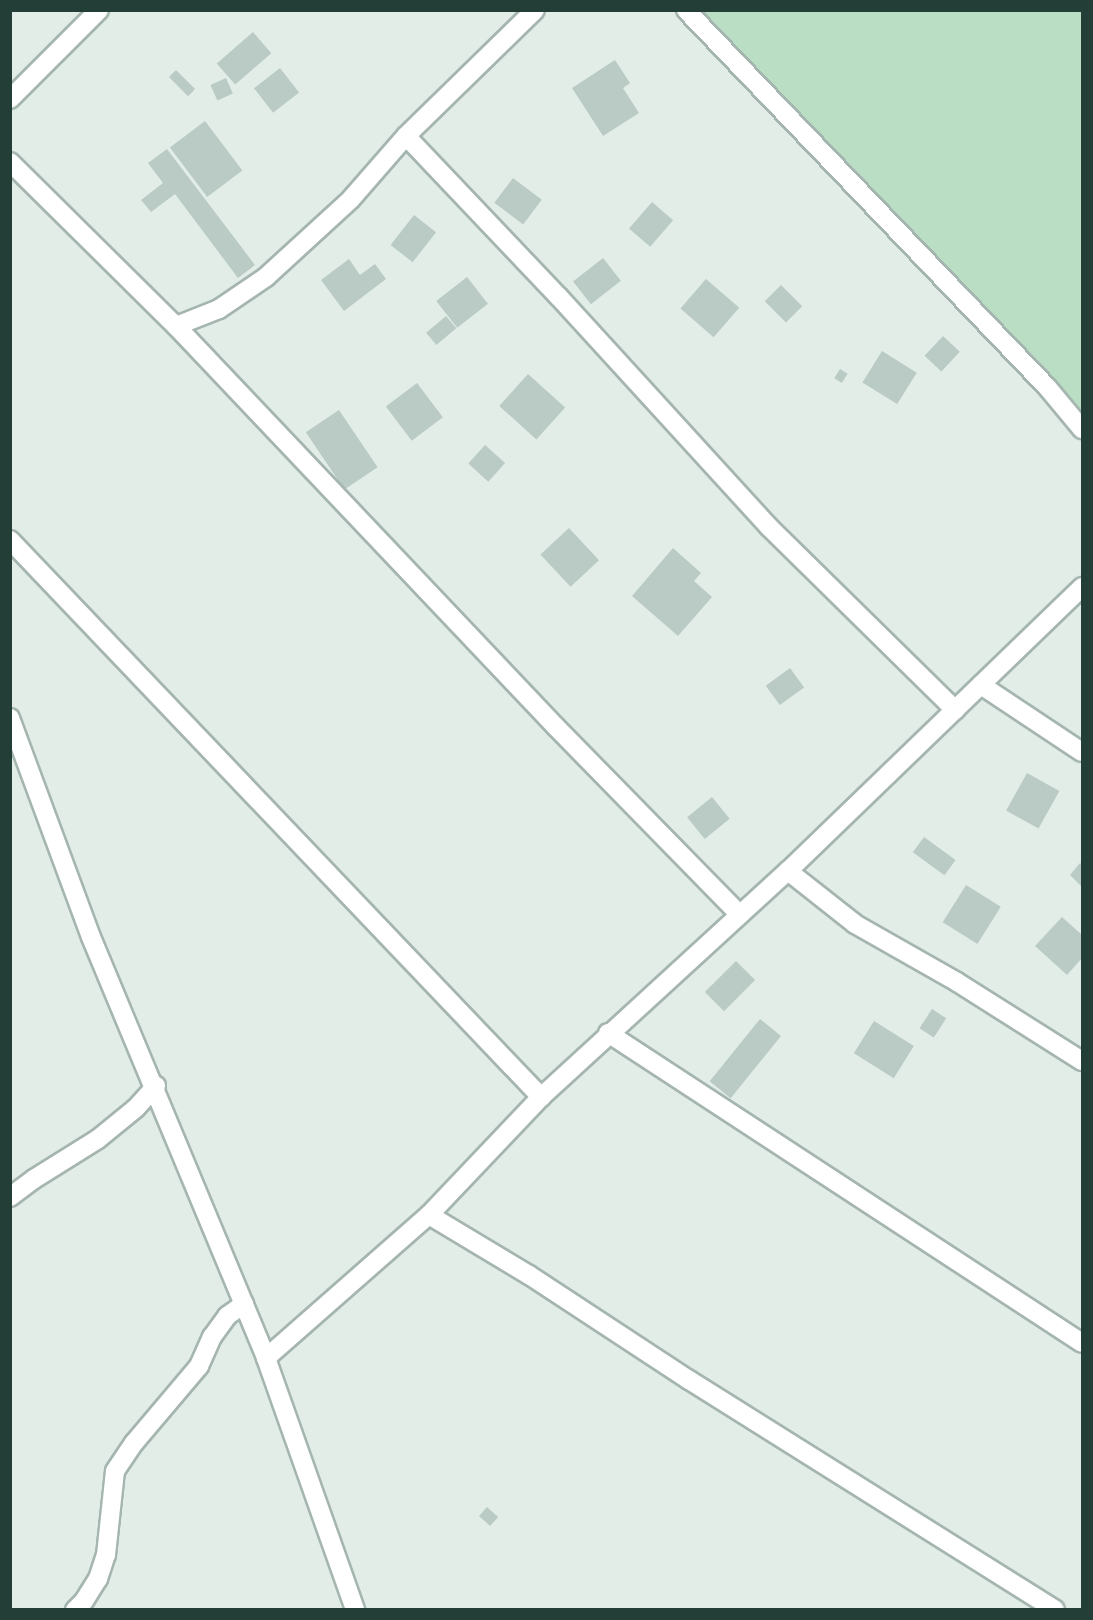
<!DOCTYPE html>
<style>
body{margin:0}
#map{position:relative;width:1093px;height:1620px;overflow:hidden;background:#e2ede8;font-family:"Open Sans",sans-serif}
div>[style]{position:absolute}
.green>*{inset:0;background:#badec3}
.building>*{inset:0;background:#bacac4;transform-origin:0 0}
.roads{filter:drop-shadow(2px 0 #a5b5af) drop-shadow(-2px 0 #a5b5af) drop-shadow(0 2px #a5b5af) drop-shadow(0 -2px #a5b5af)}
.street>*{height:18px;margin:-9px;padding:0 9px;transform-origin:9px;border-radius:9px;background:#fff}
.secondary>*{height:18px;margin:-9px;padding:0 9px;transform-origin:9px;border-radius:9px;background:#fff}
span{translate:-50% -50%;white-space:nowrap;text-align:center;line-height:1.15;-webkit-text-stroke:4.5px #f3f9f6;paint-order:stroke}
.frame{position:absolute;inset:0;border:12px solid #223e36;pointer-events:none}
</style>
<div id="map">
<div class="green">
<i style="clip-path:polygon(701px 11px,1082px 11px,1082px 418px)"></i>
</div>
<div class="building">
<i style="left:253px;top:32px;width:28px;height:48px;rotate:49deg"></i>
<i style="clip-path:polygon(615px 60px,630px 83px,623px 88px,639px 113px,603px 136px,572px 88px)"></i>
<i style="left:280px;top:68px;width:31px;height:33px;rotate:52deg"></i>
<i style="left:176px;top:70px;width:27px;height:10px;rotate:45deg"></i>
<i style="left:226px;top:78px;width:17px;height:17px;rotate:66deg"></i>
<i style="left:205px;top:121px;width:62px;height:44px;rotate:53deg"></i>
<i style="clip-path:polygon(167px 149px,255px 265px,238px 278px,175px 194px,151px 212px,141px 200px,163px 183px,148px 163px)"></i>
<i style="left:513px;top:178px;width:36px;height:31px;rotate:37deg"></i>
<i style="left:652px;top:202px;width:28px;height:35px;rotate:41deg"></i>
<i style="left:414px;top:215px;width:28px;height:38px;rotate:38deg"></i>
<i style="left:603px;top:258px;width:29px;height:38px;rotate:52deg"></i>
<i style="clip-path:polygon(349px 259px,360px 275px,375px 264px,386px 279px,344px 311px,321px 280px)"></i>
<i style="left:467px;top:277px;width:34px;height:39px;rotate:52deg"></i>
<i style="left:706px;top:279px;width:44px;height:39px;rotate:41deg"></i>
<i style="left:781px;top:285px;width:30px;height:23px;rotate:45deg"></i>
<i style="left:446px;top:316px;width:16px;height:26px;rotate:50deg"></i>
<i style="left:943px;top:336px;width:23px;height:27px;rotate:43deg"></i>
<i style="left:882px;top:351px;width:41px;height:37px;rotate:32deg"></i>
<i style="left:840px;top:369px;width:9px;height:11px;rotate:32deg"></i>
<i style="left:528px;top:374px;width:50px;height:43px;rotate:42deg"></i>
<i style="left:417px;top:383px;width:43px;height:39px;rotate:53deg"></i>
<i style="left:339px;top:410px;width:69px;height:40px;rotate:56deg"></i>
<i style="left:485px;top:445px;width:27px;height:25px;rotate:42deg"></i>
<i style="left:569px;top:528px;width:44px;height:39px;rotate:47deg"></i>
<i style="clip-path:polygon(673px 548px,701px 573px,694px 581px,712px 597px,678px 636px,632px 596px)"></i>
<i style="left:790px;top:668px;width:24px;height:30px;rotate:54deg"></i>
<i style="left:1027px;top:773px;width:37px;height:43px;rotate:29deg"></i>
<i style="left:712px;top:797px;width:28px;height:32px;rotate:51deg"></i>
<i style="left:924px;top:837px;width:39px;height:19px;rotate:36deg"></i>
<i style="clip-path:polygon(1080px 863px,1082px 865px,1082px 887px,1070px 875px)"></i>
<i style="left:966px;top:885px;width:41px;height:44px;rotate:32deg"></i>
<i style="clip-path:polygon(1062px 917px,1082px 935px,1082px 958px,1067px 975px,1035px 946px)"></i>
<i style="left:736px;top:961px;width:27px;height:44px;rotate:45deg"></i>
<i style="left:932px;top:1009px;width:17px;height:23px;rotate:33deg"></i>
<i style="left:760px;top:1019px;width:27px;height:80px;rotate:39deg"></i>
<i style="left:874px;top:1021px;width:47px;height:38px;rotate:32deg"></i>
<i style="left:487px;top:1507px;width:15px;height:12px;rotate:42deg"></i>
</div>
<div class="roads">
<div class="street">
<i style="left:535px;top:10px;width:180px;rotate:135.7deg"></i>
<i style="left:406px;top:136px;width:222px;rotate:46.5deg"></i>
<i style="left:559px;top:297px;width:311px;rotate:47.6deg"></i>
<i style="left:769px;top:527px;width:261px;rotate:44.5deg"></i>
<i style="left:10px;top:99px;width:126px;rotate:-45deg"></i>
<i style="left:10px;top:162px;width:233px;rotate:44.7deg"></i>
<i style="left:176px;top:326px;width:552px;rotate:46.54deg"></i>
<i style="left:556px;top:727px;width:262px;rotate:45.6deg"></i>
<i style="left:176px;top:326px;width:46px;rotate:-21.6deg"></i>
<i style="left:219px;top:309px;width:57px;rotate:-34.2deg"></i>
<i style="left:266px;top:277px;width:115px;rotate:-42.5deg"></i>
<i style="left:351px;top:199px;width:84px;rotate:-48.9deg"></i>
<i style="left:10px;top:540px;width:770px;rotate:46.37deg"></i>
<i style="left:981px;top:685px;width:121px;rotate:33.6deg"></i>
<i style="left:788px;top:871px;width:85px;rotate:38.3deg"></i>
<i style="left:855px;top:924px;width:117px;rotate:29.6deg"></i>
<i style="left:957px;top:982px;width:148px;rotate:32.3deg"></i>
<i style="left:608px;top:1033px;width:566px;rotate:33.19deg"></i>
<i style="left:10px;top:1197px;width:30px;rotate:-37deg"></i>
<i style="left:34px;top:1179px;width:75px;rotate:-32deg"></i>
<i style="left:98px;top:1139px;width:49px;rotate:-39.2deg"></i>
<i style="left:136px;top:1108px;width:30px;rotate:-48deg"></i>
<i style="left:429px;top:1215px;width:117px;rotate:31deg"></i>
<i style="left:529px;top:1275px;width:191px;rotate:33.3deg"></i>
<i style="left:689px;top:1380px;width:432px;rotate:32.1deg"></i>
<i style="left:266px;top:1358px;width:217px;rotate:-41.3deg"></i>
<i style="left:429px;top:1215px;width:163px;rotate:-46.5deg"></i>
<i style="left:541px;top:1097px;width:335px;rotate:-42.5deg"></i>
<i style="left:788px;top:871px;width:409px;rotate:-44deg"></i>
<i style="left:75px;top:1610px;width:13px;rotate:-45deg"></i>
<i style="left:84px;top:1601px;width:26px;rotate:-58deg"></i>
<i style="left:98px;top:1579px;width:25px;rotate:-72deg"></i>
<i style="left:106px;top:1555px;width:84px;rotate:-83.9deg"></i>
<i style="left:115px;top:1471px;width:34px;rotate:-56deg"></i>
<i style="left:134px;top:1443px;width:101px;rotate:-49.8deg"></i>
<i style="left:199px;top:1366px;width:32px;rotate:-66deg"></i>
<i style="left:212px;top:1337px;width:26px;rotate:-54deg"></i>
<i style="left:227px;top:1316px;width:21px;rotate:-35deg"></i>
</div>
<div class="secondary">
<i style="left:686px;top:10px;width:522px;rotate:46.24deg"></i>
<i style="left:1047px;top:387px;width:55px;rotate:50.2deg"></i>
<i style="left:10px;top:718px;width:233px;rotate:69.7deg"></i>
<i style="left:91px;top:937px;width:456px;rotate:67.4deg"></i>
<i style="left:266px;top:1358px;width:267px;rotate:70.5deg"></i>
</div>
</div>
<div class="frame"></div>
</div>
